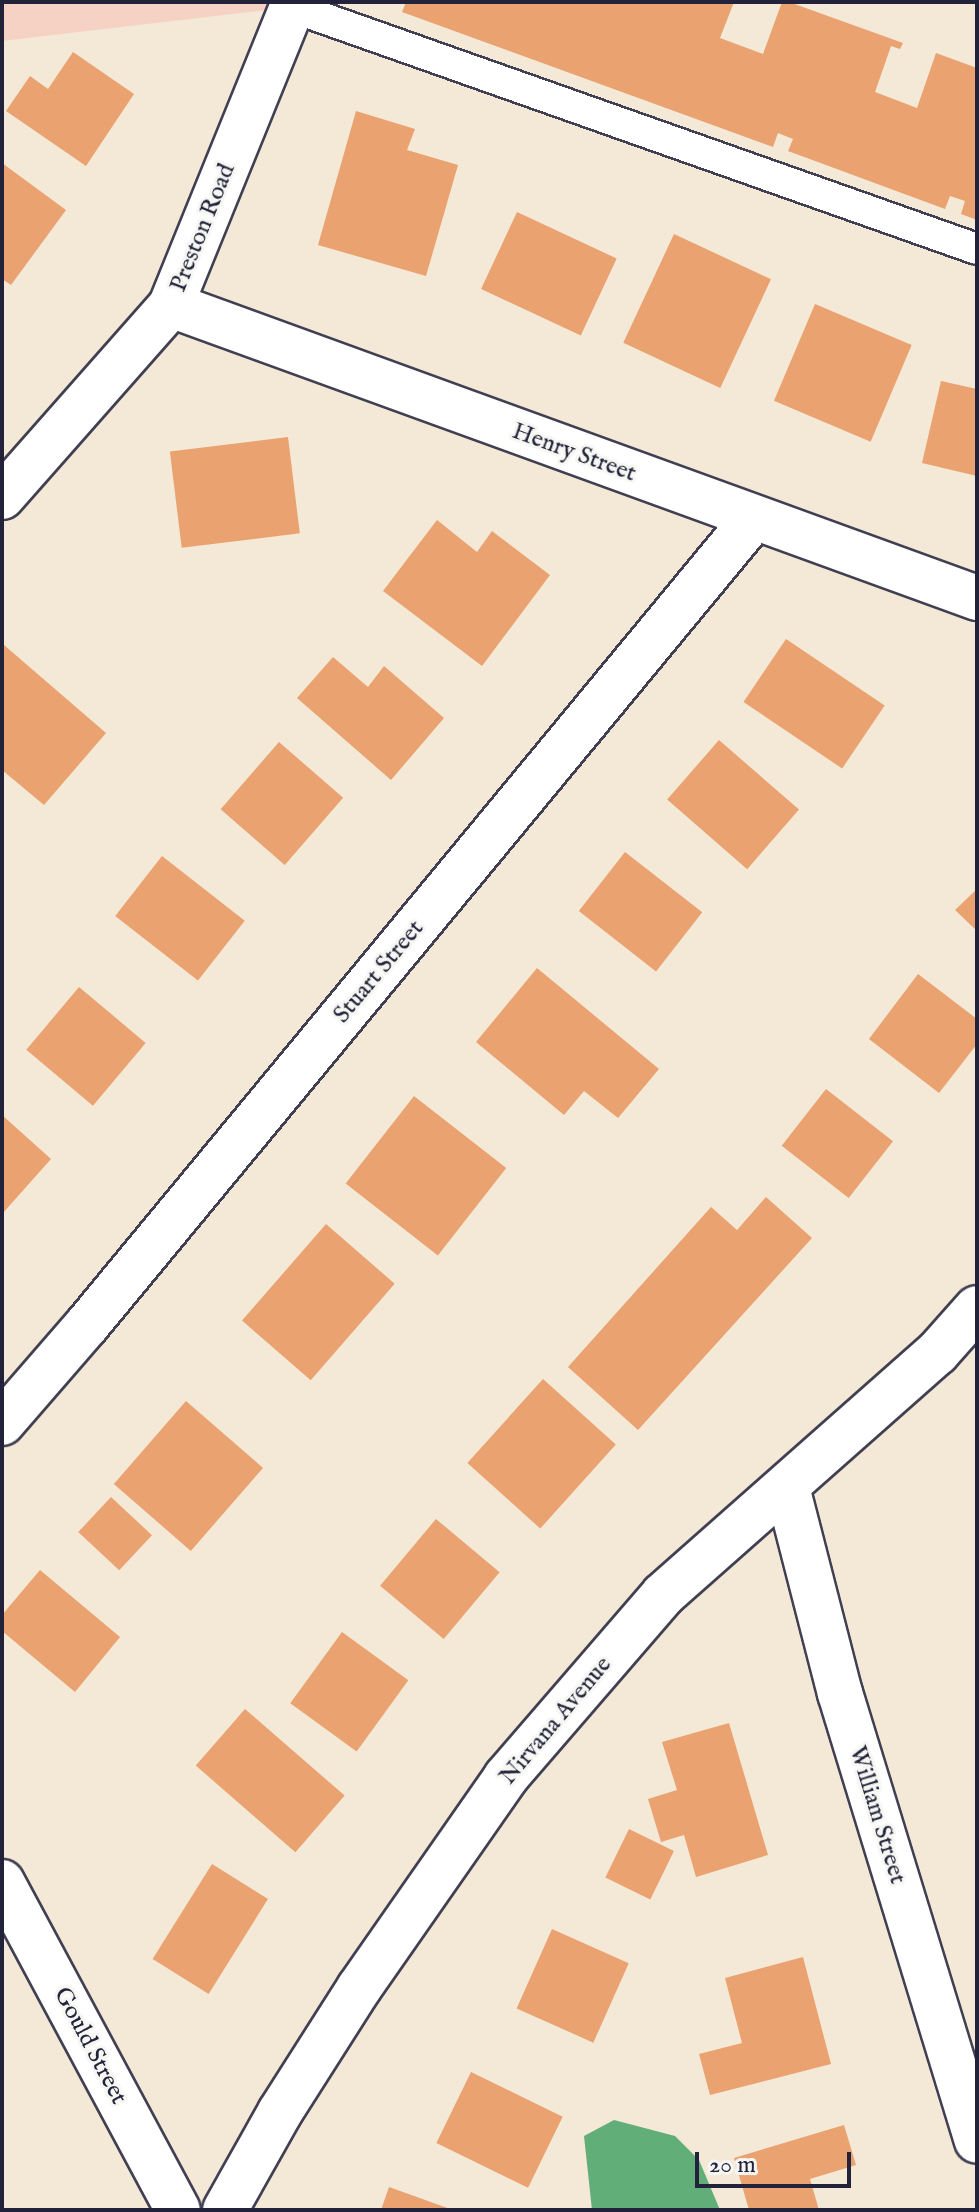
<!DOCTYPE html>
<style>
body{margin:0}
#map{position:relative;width:979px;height:2212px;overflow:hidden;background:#f3e9d6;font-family:"IM FELL English",serif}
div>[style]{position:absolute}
.built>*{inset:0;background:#f6d2c4}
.forest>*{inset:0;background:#62ae78}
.building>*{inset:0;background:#eaa271;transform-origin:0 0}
.roads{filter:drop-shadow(2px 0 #414052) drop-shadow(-2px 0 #414052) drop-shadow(0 2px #414052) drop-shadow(0 -2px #414052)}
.service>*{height:30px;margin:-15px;padding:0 15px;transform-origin:15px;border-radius:15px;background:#fff}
.minor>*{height:44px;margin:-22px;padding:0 22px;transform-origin:22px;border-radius:22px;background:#fff}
span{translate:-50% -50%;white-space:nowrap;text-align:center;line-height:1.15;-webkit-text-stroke:6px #f6f6f2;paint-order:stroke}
.street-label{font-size:24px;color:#22223b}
.frame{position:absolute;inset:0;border:4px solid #22223b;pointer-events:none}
.scale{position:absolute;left:695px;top:2152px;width:156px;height:36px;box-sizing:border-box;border:4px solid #22223b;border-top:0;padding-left:10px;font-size:24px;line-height:28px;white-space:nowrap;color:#22223b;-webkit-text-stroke:6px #f6f6f2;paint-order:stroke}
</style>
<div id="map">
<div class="built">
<i style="clip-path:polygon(2px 2px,294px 2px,292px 7px,2px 41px)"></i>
</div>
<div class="forest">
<i style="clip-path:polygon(614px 2120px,675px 2136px,699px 2160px,720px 2210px,592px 2210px,584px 2136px)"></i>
</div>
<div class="building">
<i style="clip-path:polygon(406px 2px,734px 2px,720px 38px,763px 54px,782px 2px,789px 2px,903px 43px,900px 49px,891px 46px,875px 92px,917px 108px,936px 53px,977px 68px,977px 220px,961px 214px,965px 201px,950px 196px,945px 209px,788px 151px,793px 139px,778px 133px,773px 147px,402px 12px)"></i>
<i style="clip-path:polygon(73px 52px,134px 94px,86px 166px,6px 111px,30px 76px,48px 89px)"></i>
<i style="clip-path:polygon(356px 111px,415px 129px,407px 150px,458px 165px,426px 276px,318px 245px)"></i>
<i style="clip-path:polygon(2px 163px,66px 210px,11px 285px,2px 279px)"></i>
<i style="left:517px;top:212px;width:110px;height:85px;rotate:25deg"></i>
<i style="left:674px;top:234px;width:107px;height:120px;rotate:25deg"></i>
<i style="left:815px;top:304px;width:105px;height:105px;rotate:23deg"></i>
<i style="clip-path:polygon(941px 381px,977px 389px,977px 476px,922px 463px)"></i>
<i style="left:288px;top:437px;width:97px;height:119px;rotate:83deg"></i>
<i style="clip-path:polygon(437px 520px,477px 552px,492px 531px,550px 575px,482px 666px,383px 591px)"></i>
<i style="left:786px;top:639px;width:119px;height:76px;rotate:34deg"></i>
<i style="clip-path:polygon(4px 645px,106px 733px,44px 805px,2px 770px)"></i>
<i style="clip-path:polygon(333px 657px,368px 687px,384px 666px,444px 718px,391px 780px,297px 698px)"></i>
<i style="left:719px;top:740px;width:106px;height:79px;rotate:41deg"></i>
<i style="left:279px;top:742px;width:85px;height:89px;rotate:41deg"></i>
<i style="left:625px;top:852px;width:98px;height:75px;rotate:38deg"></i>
<i style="left:162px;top:856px;width:105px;height:76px;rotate:38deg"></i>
<i style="clip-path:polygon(977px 889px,977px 931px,955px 910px)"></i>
<i style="clip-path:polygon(537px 968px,659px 1069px,618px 1118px,584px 1091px,564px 1115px,476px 1042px)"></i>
<i style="clip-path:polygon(918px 974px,977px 1019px,977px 1044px,939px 1093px,869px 1039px)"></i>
<i style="left:79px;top:987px;width:87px;height:82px;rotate:40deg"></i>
<i style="left:826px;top:1089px;width:85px;height:72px;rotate:38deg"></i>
<i style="left:414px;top:1096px;width:117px;height:111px;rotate:38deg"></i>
<i style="clip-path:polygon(2px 1115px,51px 1159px,2px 1214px)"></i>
<i style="clip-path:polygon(766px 1197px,812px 1238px,638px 1430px,568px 1367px,711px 1207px,737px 1230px)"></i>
<i style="left:326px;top:1224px;width:91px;height:128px;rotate:41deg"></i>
<i style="left:543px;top:1379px;width:98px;height:113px;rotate:42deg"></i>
<i style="left:186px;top:1401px;width:102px;height:110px;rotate:41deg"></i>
<i style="left:111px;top:1497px;width:56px;height:48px;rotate:43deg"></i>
<i style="left:436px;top:1519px;width:83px;height:87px;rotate:40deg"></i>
<i style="clip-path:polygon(40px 1570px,120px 1637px,75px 1692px,2px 1631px,2px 1615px)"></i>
<i style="left:342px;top:1632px;width:82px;height:88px;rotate:36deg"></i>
<i style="left:245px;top:1709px;width:132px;height:75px;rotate:41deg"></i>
<i style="clip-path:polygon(729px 1723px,768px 1855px,696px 1877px,684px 1835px,661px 1842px,648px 1799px,677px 1790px,662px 1742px)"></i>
<i style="left:629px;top:1829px;width:50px;height:54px;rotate:26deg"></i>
<i style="left:212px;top:1864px;width:66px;height:112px;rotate:32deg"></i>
<i style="left:552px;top:1929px;width:84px;height:87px;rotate:24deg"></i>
<i style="clip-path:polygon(803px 1957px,831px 2064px,710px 2095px,699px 2054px,742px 2043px,725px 1978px)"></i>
<i style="left:471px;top:2072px;width:102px;height:79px;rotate:26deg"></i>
<i style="clip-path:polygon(844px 2125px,856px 2165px,810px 2179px,819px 2210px,749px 2210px,734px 2158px)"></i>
<i style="clip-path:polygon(389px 2187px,453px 2210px,381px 2210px)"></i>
</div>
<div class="roads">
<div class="service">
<i style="left:292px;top:7px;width:726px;rotate:19.46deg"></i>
</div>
<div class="minor">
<i style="left:171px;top:305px;width:858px;rotate:19.98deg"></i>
<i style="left:2px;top:497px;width:256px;rotate:-48.6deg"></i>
<i style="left:171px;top:305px;width:327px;rotate:-67.9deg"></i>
<i style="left:2px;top:1423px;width:130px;rotate:-49.1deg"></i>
<i style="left:87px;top:1325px;width:1046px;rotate:-50.43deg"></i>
<i style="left:787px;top:1487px;width:213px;rotate:75.6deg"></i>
<i style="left:840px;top:1693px;width:468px;rotate:73deg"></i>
<i style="left:2px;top:1882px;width:372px;rotate:61.8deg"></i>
<i style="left:225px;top:2210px;width:112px;rotate:-60.7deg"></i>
<i style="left:280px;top:2112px;width:147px;rotate:-57.5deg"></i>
<i style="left:359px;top:1988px;width:257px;rotate:-55.1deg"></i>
<i style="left:506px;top:1777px;width:240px;rotate:-49.2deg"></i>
<i style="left:663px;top:1595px;width:366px;rotate:-41.5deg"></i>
<i style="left:937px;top:1353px;width:60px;rotate:-48.4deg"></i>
</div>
</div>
<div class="street-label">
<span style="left:203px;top:228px;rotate:-68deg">Preston Road</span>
<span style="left:574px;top:453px;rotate:20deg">Henry Street</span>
<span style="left:379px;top:972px;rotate:-50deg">Stuart Street</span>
<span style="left:556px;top:1721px;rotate:-50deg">Nirvana Avenue</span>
<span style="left:877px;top:1815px;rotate:73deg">William Street</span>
<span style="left:90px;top:2046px;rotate:62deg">Gould Street</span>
</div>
<div class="frame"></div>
<div class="scale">20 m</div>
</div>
